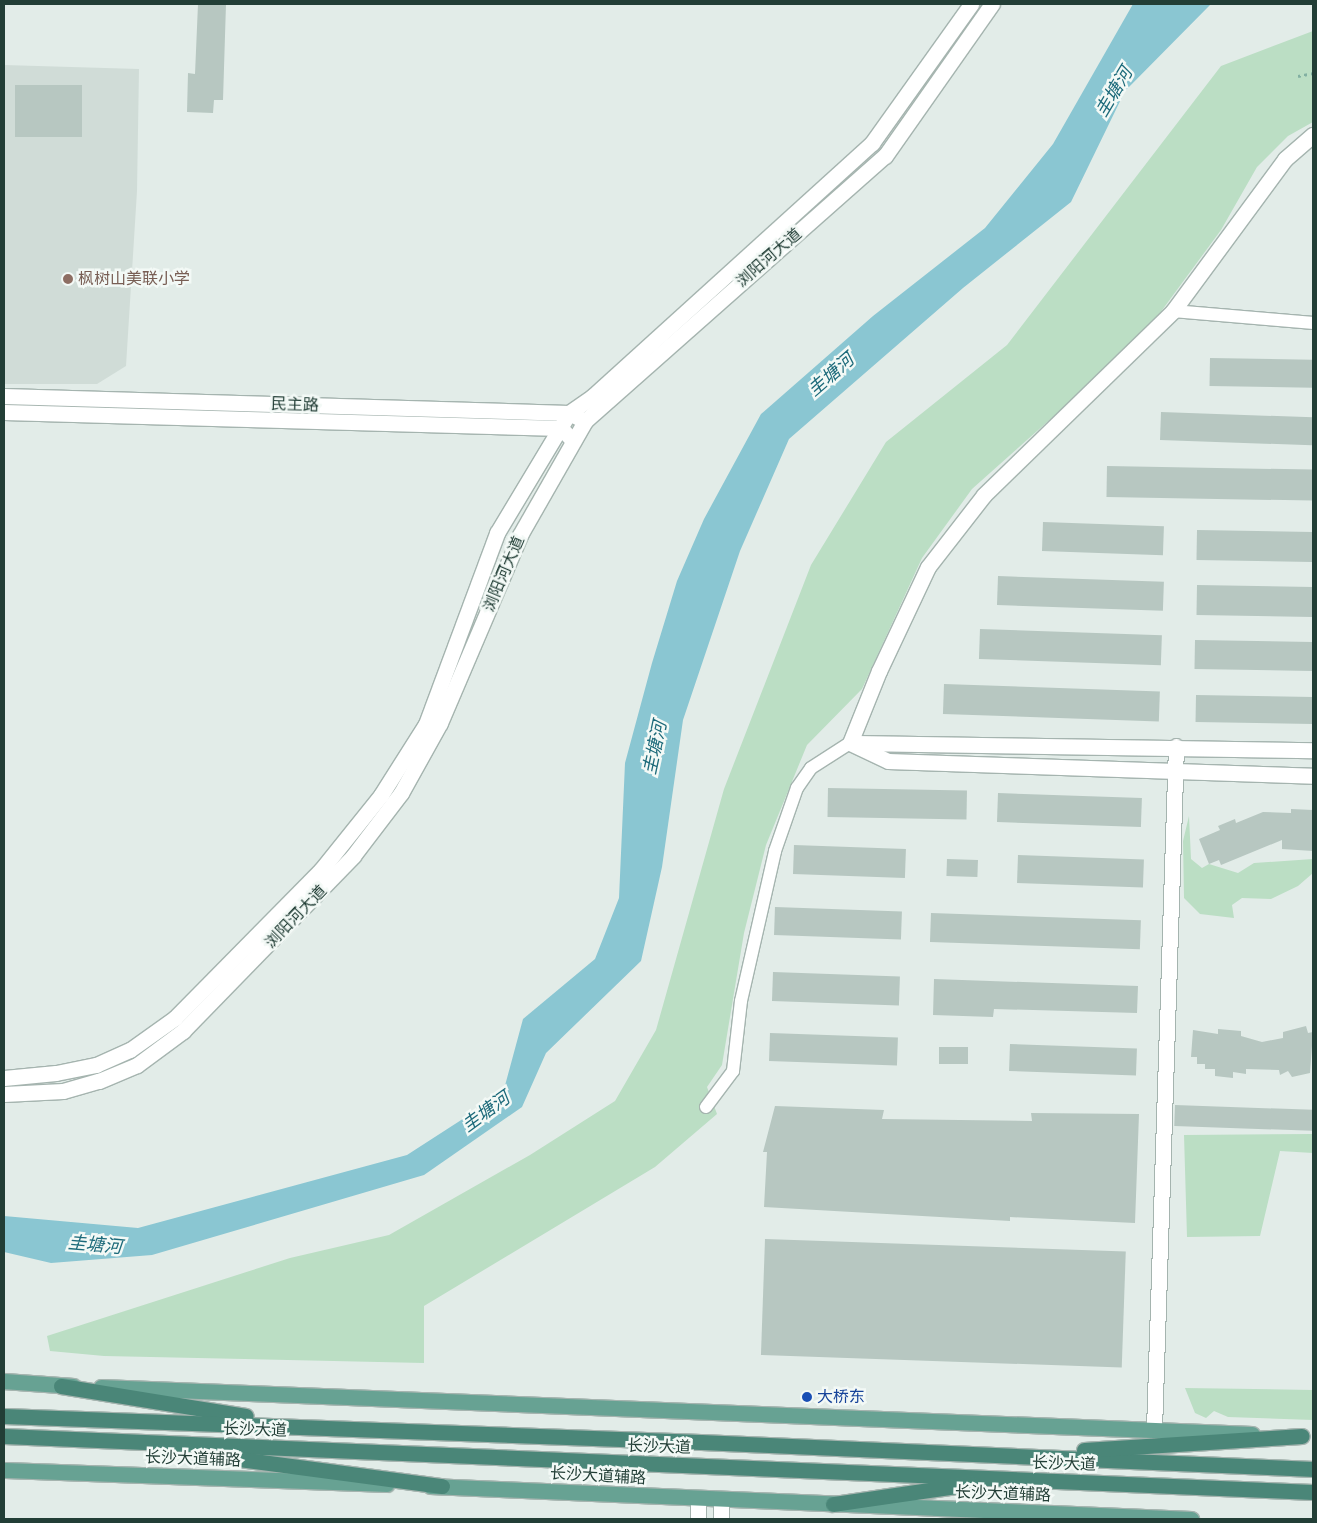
<!DOCTYPE html>
<meta charset="utf-8">
<style>
body{margin:0}
#map{position:relative;width:1317px;height:1523px;overflow:hidden;background:#e2ece8;font-family:Karla,"Noto Sans SC",sans-serif}
div>[style]{position:absolute}
.built>*{inset:0;background:#d0dcd7}
.green>*{inset:0;background:#bbdec4}
.water>*{inset:0;background:#8ac6d2}
.building>*{inset:0;background:#b7c7c1;transform-origin:0 0}
.path>*{height:2.5px;margin-top:-1.25px;transform-origin:0;background:repeating-linear-gradient(90deg,#82b0a2 0 2.5px,transparent 0 6.5px)}
.roads{filter:drop-shadow(1px 0 #a5b4af) drop-shadow(-1px 0 #a5b4af) drop-shadow(0 1px #a5b4af) drop-shadow(0 -1px #a5b4af)}
.minor>*{height:12px;margin:-6px;padding:0 6px;transform-origin:6px;border-radius:6px;background:#fff}
.tertiary>*{height:15px;margin:-7.5px;padding:0 7.5px;transform-origin:7.5px;border-radius:7.5px;background:#fff}
.secondary>*{height:15px;margin:-7.5px;padding:0 7.5px;transform-origin:7.5px;border-radius:7.5px;background:#fff}
.primary>*{height:15px;margin:-7.5px;padding:0 7.5px;transform-origin:7.5px;border-radius:7.5px;background:#67a293}
.trunk>*{height:15px;margin:-7.5px;padding:0 7.5px;transform-origin:7.5px;border-radius:7.5px;background:#4a8678}
.dots>*{width:14px;height:14px;translate:-50% -50%;box-sizing:border-box;border:2px solid #f3f9f6;border-radius:50%}
span{translate:-50% -50%;white-space:nowrap;text-align:center;line-height:1.15;-webkit-text-stroke:5px #f3f9f6;paint-order:stroke}
.street-label{font-size:16px;color:#223e36}
.education-label{font-size:16px;color:#785e54}
.left{translate:0 -50%;text-align:left}
.transit-label{font-size:16px;color:#164399}
.water-label{font-size:18px;color:#1c6a7a;font-style:italic}
.frame{position:absolute;inset:0;border:5px solid #223e36;pointer-events:none}
</style>
<div id="map">
<div class="built">
<i style="clip-path:polygon(4px 65px,139px 69px,137px 191px,126px 366px,97px 384px,4px 384px)"></i>
</div>
<div class="green">
<i style="clip-path:polygon(1313px 31px,1313px 122px,1288px 136px,1257px 167px,1221px 230px,1157px 317px,1100px 375px,972px 489px,922px 558px,862px 689px,807px 745px,766px 845px,744px 933px,722px 1065px,707px 1087px,717px 1114px,655px 1167px,424px 1306px,424px 1363px,104px 1356px,50px 1351px,47px 1336px,290px 1258px,389px 1235px,530px 1155px,615px 1101px,656px 1030px,724px 789px,811px 565px,886px 442px,1007px 345px,1221px 66px)"></i>
<i style="clip-path:polygon(1189px 816px,1191px 859px,1202px 868px,1209px 864px,1238px 873px,1254px 863px,1313px 859px,1313px 873px,1298px 886px,1271px 899px,1242px 898px,1232px 905px,1234px 918px,1200px 914px,1184px 898px,1183px 841px)"></i>
<i style="clip-path:polygon(1313px 1134px,1313px 1153px,1280px 1151px,1260px 1236px,1187px 1237px,1184px 1135px)"></i>
<i style="clip-path:polygon(1185px 1388px,1313px 1390px,1313px 1420px,1228px 1417px,1214px 1411px,1206px 1418px,1195px 1413px)"></i>
</div>
<div class="water">
<i style="clip-path:polygon(1133px 4px,1211px 4px,1125px 91px,1071px 202px,963px 288px,789px 439px,740px 551px,683px 720px,662px 867px,641px 961px,546px 1053px,522px 1107px,424px 1175px,152px 1255px,51px 1263px,4px 1252px,4px 1216px,138px 1228px,407px 1155px,503px 1093px,523px 1019px,595px 959px,619px 898px,625px 763px,652px 663px,677px 581px,704px 519px,761px 414px,873px 316px,985px 228px,1053px 144px)"></i>
</div>
<div class="building">
<i style="clip-path:polygon(198px 4px,226px 4px,223px 100px,214px 100px,213px 113px,187px 112px,188px 73px,195px 74px)"></i>
<i style="left:15px;top:85px;width:67px;height:52px"></i>
<i style="left:1210px;top:358px;width:103px;height:28px;rotate:1deg"></i>
<i style="left:1161px;top:412px;width:152px;height:28px;rotate:2deg"></i>
<i style="left:1107px;top:466px;width:206px;height:31px;rotate:1deg"></i>
<i style="left:1043px;top:522px;width:121px;height:29px;rotate:2deg"></i>
<i style="left:1197px;top:530px;width:116px;height:30px;rotate:1deg"></i>
<i style="left:998px;top:576px;width:166px;height:29px;rotate:2deg"></i>
<i style="left:1197px;top:585px;width:116px;height:30px;rotate:1deg"></i>
<i style="left:980px;top:629px;width:182px;height:30px;rotate:2deg"></i>
<i style="left:1195px;top:640px;width:118px;height:29px;rotate:1deg"></i>
<i style="left:944px;top:684px;width:216px;height:30px;rotate:2deg"></i>
<i style="left:1196px;top:695px;width:117px;height:27px;rotate:1deg"></i>
<i style="left:828px;top:788px;width:139px;height:29px;rotate:1deg"></i>
<i style="left:998px;top:793px;width:144px;height:29px;rotate:2deg"></i>
<i style="clip-path:polygon(1291px 809px,1313px 810px,1313px 851px,1282px 849px,1282px 840px,1221px 865px,1219px 860px,1209px 864px,1199px 839px,1220px 830px,1218px 826px,1235px 819px,1236px 823px,1263px 812px,1291px 813px)"></i>
<i style="left:794px;top:845px;width:112px;height:29px;rotate:2deg"></i>
<i style="left:1018px;top:855px;width:126px;height:28px;rotate:2deg"></i>
<i style="left:947px;top:859px;width:31px;height:17px;rotate:2deg"></i>
<i style="left:775px;top:907px;width:127px;height:28px;rotate:2deg"></i>
<i style="left:931px;top:913px;width:210px;height:29px;rotate:2deg"></i>
<i style="left:773px;top:972px;width:127px;height:29px;rotate:2deg"></i>
<i style="clip-path:polygon(934px 979px,1138px 986px,1137px 1013px,994px 1009px,993px 1017px,933px 1015px)"></i>
<i style="clip-path:polygon(1306px 1026px,1308px 1033px,1313px 1032px,1310px 1073px,1292px 1077px,1288px 1071px,1280px 1075px,1279px 1070px,1246px 1069px,1246px 1074px,1233px 1072px,1233px 1078px,1215px 1076px,1215px 1069px,1205px 1069px,1205px 1064px,1197px 1064px,1197px 1057px,1191px 1057px,1193px 1030px,1218px 1034px,1218px 1029px,1241px 1031px,1241px 1036px,1262px 1042px,1283px 1038px,1283px 1032px)"></i>
<i style="left:770px;top:1033px;width:128px;height:28px;rotate:2deg"></i>
<i style="left:1010px;top:1044px;width:127px;height:27px;rotate:2deg"></i>
<i style="left:939px;top:1047px;width:29px;height:17px"></i>
<i style="left:1175px;top:1105px;width:138px;height:21px;rotate:2deg"></i>
<i style="clip-path:polygon(775px 1106px,884px 1110px,882px 1119px,1032px 1121px,1031px 1113px,1139px 1114px,1135px 1223px,1010px 1217px,1010px 1221px,764px 1207px,767px 1152px,763px 1152px)"></i>
<i style="left:765px;top:1239px;width:361px;height:116px;rotate:2deg"></i>
</div>
<div class="path">
<i style="left:1298px;top:76px;width:15px;rotate:-11deg"></i>
</div>
<div class="roads">
<div class="minor">
<i style="left:1173px;top:311px;width:141px;rotate:4.9deg"></i>
<i style="left:706px;top:1107px;width:45px;rotate:-53.1deg"></i>
<i style="left:733px;top:1071px;width:70px;rotate:-83.5deg"></i>
<i style="left:741px;top:1001px;width:154px;rotate:-77.2deg"></i>
<i style="left:775px;top:851px;width:67px;rotate:-70.8deg"></i>
<i style="left:797px;top:788px;width:24px;rotate:-55deg"></i>
<i style="left:811px;top:768px;width:46px;rotate:-32.7deg"></i>
</div>
<div class="tertiary">
<i style="left:4px;top:396px;width:565px;rotate:1.72deg"></i>
<i style="left:569px;top:413px;width:18px;rotate:27deg"></i>
<i style="left:4px;top:412px;width:557px;rotate:1.65deg"></i>
<i style="left:561px;top:428px;width:16px;rotate:47deg"></i>
<i style="left:850px;top:743px;width:78px;rotate:-68.1deg"></i>
<i style="left:879px;top:671px;width:115px;rotate:-64.8deg"></i>
<i style="left:928px;top:567px;width:91px;rotate:-52.1deg"></i>
<i style="left:984px;top:495px;width:264px;rotate:-44.2deg"></i>
<i style="left:1173px;top:311px;width:189px;rotate:-53.6deg"></i>
<i style="left:1285px;top:159px;width:37px;rotate:-41deg"></i>
<i style="left:850px;top:743px;width:42px;rotate:25.3deg"></i>
<i style="left:888px;top:761px;width:425px;rotate:2deg"></i>
<i style="left:855px;top:743px;width:458px;rotate:0.9deg"></i>
<i style="left:1154px;top:1430px;width:684px;rotate:-88.16deg"></i>
<i style="left:698px;top:1519px;width:20px;rotate:-90deg"></i>
<i style="left:721px;top:1519px;width:19px;rotate:-90deg"></i>
</div>
<div class="secondary">
<i style="left:4px;top:1078px;width:52px;rotate:-5.5deg"></i>
<i style="left:56px;top:1073px;width:41px;rotate:-11.3deg"></i>
<i style="left:96px;top:1065px;width:37px;rotate:-24deg"></i>
<i style="left:130px;top:1050px;width:55px;rotate:-35.4deg"></i>
<i style="left:175px;top:1018px;width:208px;rotate:-45.4deg"></i>
<i style="left:321px;top:870px;width:96px;rotate:-51.3deg"></i>
<i style="left:381px;top:795px;width:84px;rotate:-57.6deg"></i>
<i style="left:426px;top:724px;width:204px;rotate:-69.6deg"></i>
<i style="left:497px;top:533px;width:140px;rotate:-59deg"></i>
<i style="left:569px;top:413px;width:29px;rotate:-35deg"></i>
<i style="left:593px;top:396px;width:377px;rotate:-42.2deg"></i>
<i style="left:872px;top:143px;width:171px;rotate:-54.5deg"></i>
<i style="left:4px;top:1094px;width:59px;rotate:-2.9deg"></i>
<i style="left:63px;top:1091px;width:37px;rotate:-16deg"></i>
<i style="left:99px;top:1081px;width:41px;rotate:-22.8deg"></i>
<i style="left:137px;top:1065px;width:57px;rotate:-36.5deg"></i>
<i style="left:183px;top:1031px;width:244px;rotate:-45.8deg"></i>
<i style="left:353px;top:856px;width:79px;rotate:-52.7deg"></i>
<i style="left:401px;top:793px;width:80px;rotate:-60.9deg"></i>
<i style="left:440px;top:723px;width:204px;rotate:-66.9deg"></i>
<i style="left:520px;top:535px;width:131px;rotate:-60.3deg"></i>
<i style="left:585px;top:421px;width:400px;rotate:-41.5deg"></i>
<i style="left:885px;top:156px;width:186px;rotate:-54.9deg"></i>
</div>
<div class="primary">
<i style="left:4px;top:1381px;width:69px;rotate:4.1deg"></i>
<i style="left:101px;top:1387px;width:1152px;rotate:2.34deg"></i>
<i style="left:4px;top:1470px;width:383px;rotate:2.1deg"></i>
<i style="left:430px;top:1486px;width:762px;rotate:2.48deg"></i>
</div>
<div class="trunk">
<i style="left:61px;top:1386px;width:187px;rotate:9.2deg"></i>
<i style="left:4px;top:1416px;width:697px;rotate:2.14deg"></i>
<i style="left:701px;top:1442px;width:613px;rotate:2.53deg"></i>
<i style="left:4px;top:1436px;width:1310px;rotate:2.45deg"></i>
<i style="left:1084px;top:1450px;width:218px;rotate:-3.7deg"></i>
<i style="left:209px;top:1455px;width:235px;rotate:7.6deg"></i>
<i style="left:833px;top:1504px;width:138px;rotate:-8.3deg"></i>
</div>
</div>
<div class="dots">
<i style="left:68px;top:279px;background:#8d6e63"></i>
<i style="left:807px;top:1397px;background:#1a4fb4"></i>
</div>
<div class="street-label">
<span style="left:769px;top:258px;rotate:-41deg">浏阳河大道</span>
<span style="left:295px;top:405px;rotate:2deg">民主路</span>
<span style="left:504px;top:574px;rotate:-67deg">浏阳河大道</span>
<span style="left:296px;top:917px;rotate:-46deg">浏阳河大道</span>
<span style="left:255px;top:1430px;rotate:2deg">长沙大道</span>
<span style="left:659px;top:1447px;rotate:2deg">长沙大道</span>
<span style="left:193px;top:1459px;rotate:2deg">长沙大道辅路</span>
<span style="left:1064px;top:1464px;rotate:2deg">长沙大道</span>
<span style="left:598px;top:1476px;rotate:3deg">长沙大道辅路</span>
<span style="left:1003px;top:1494px;rotate:2deg">长沙大道辅路</span>
</div>
<div class="education-label">
<span class="left" style="left:78px;top:279px">枫树山美联小学</span>
</div>
<div class="transit-label">
<span class="left" style="left:817px;top:1397px">大桥东</span>
</div>
<div class="water-label">
<span style="left:1114px;top:92px;rotate:-59deg">圭塘河</span>
<span style="left:831px;top:375px;rotate:-41deg">圭塘河</span>
<span style="left:655px;top:748px;rotate:-78deg">圭塘河</span>
<span style="left:486px;top:1112px;rotate:-36deg">圭塘河</span>
<span style="left:95px;top:1245px;rotate:5deg">圭塘河</span>
</div>
<div class="frame"></div>
</div>
